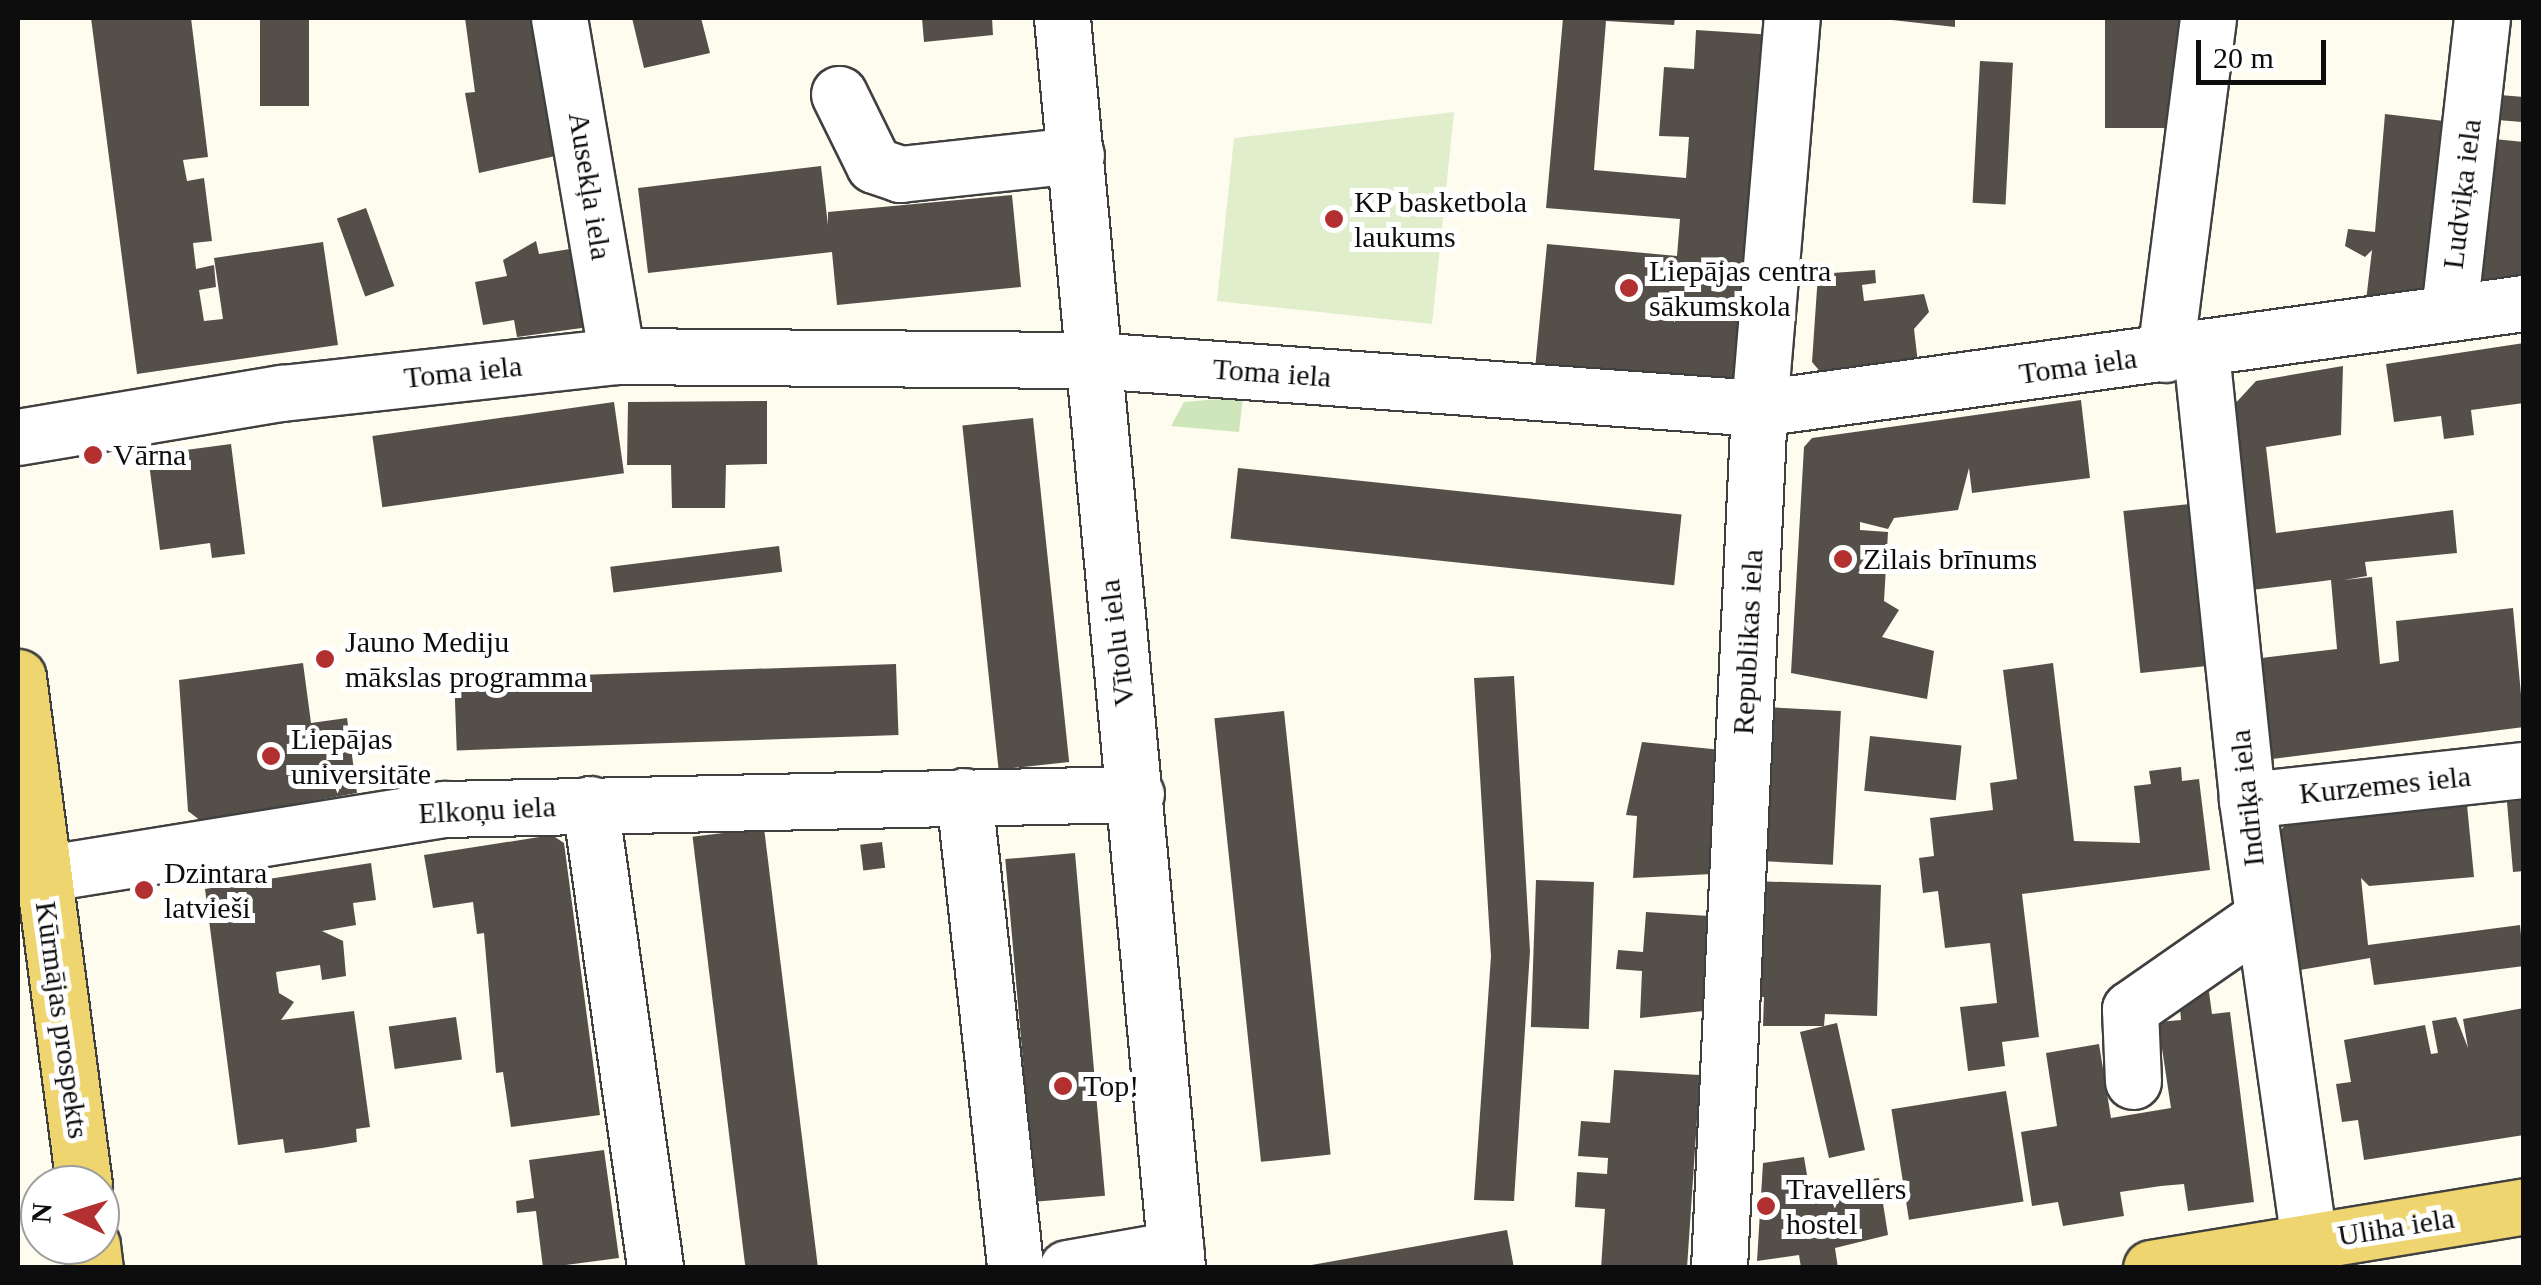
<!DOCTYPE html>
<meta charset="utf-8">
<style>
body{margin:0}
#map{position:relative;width:2541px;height:1285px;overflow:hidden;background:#fefbef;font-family:"Times New Roman",serif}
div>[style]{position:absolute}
.green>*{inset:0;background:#cfe6bb}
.pitch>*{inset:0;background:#e0eecc}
.building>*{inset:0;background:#554f4a;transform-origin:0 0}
.roads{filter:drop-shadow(2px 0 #404040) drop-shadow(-2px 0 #404040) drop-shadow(0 2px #404040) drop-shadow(0 -2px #404040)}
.minor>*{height:55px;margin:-27.5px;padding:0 27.5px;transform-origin:27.5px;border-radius:27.5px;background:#fff}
.major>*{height:55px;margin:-27.5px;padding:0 27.5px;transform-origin:27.5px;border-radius:27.5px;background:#eed56f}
.dots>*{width:28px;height:28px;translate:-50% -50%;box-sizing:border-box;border:5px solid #fff;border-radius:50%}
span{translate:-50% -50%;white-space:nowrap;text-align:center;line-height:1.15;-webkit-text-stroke:10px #fff;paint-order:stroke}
.street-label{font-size:30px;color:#0d0d0d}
.poi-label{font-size:30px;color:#0d0d0d}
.left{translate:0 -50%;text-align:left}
.frame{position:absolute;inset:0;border:20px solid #0d0d0d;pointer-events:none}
.north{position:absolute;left:20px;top:1165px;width:100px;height:100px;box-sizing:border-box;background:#fff;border:2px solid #9e9e9e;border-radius:50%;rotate:274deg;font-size:28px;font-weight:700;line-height:40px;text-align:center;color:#0d0d0d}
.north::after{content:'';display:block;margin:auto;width:35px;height:45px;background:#b33030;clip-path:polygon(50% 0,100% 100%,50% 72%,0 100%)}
.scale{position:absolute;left:2196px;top:40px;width:130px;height:45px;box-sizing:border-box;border:5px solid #0d0d0d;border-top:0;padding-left:12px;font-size:30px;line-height:35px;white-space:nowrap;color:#0d0d0d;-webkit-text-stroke:8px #fff;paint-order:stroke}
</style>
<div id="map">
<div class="green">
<i style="clip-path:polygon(1243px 397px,1239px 432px,1171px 426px,1184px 402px)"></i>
</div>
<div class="pitch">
<i style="clip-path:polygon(1454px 112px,1432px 324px,1217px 301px,1234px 138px)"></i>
</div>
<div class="building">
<i style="clip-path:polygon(91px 18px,191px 18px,208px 157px,183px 160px,187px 181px,204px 178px,212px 241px,193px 243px,196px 269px,214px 265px,216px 287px,199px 290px,204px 321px,223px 319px,214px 258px,323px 242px,338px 345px,137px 374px)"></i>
<i style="left:260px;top:18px;width:49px;height:88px"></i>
<i style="clip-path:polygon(465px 18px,535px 18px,560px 155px,479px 173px,465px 93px,475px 92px)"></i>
<i style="clip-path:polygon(632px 18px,701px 18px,710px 53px,644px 68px)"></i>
<i style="clip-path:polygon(922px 18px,992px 18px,993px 35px,924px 42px)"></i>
<i style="clip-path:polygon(1563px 18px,1675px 18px,1674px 25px,1606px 21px,1594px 170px,1686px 178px,1689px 137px,1659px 136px,1664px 67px,1694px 69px,1696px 30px,1774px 35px,1742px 389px,1535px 369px,1547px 244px,1677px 256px,1680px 219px,1546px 208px)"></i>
<i style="clip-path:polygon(1874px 18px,1955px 18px,1955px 27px)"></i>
<i style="left:2105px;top:18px;width:83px;height:110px"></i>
<i style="left:1980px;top:61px;width:33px;height:142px;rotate:3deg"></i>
<i style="left:2500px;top:95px;width:24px;height:25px;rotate:5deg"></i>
<i style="clip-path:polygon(2385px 114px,2444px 121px,2423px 294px,2366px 301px,2372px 250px,2365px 257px,2345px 246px,2348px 229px,2375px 232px)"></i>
<i style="clip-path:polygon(2494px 139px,2524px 142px,2524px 281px,2487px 285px,2478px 274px)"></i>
<i style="clip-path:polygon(821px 166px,828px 225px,828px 212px,1012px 195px,1021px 287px,837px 305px,832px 252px,648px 273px,638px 188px)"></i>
<i style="left:366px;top:208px;width:83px;height:31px;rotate:70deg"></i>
<i style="clip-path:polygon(536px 241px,539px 254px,576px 248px,589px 327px,517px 337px,514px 320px,483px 325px,475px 282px,507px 276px,503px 260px)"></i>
<i style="clip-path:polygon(1875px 270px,1876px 283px,1862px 285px,1864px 301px,1924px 294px,1929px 312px,1914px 329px,1918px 363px,1823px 375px,1812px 362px,1818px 274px)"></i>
<i style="clip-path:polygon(2524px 343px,2524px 403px,2471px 410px,2474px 435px,2444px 439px,2441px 416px,2394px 422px,2386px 364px)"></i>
<i style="clip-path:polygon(2343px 366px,2341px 435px,2266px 447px,2276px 533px,2453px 510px,2457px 553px,2365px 562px,2367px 576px,2344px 580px,2372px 577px,2380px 664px,2399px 661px,2396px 621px,2513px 608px,2524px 727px,2256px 761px,2245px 660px,2337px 649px,2331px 580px,2243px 591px,2237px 537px,2249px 536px,2232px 407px,2256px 381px)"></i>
<i style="clip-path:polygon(2081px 400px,2090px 478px,1972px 493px,1969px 468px,1958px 510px,1894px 518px,1888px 529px,1860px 522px,1860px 530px,1888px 532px,1884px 601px,1899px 610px,1882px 637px,1934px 651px,1927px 699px,1791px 673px,1804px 447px,1812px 438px)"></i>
<i style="clip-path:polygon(767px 401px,767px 464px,726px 465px,725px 508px,672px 508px,671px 465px,627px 465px,628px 402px)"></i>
<i style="left:614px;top:402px;width:72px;height:244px;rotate:82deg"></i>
<i style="left:1033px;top:418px;width:346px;height:71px;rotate:84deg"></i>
<i style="clip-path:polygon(231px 444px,245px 554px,212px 558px,210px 543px,160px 550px,148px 455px)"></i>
<i style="left:1238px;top:468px;width:446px;height:71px;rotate:6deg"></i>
<i style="left:2190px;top:504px;width:163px;height:67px;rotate:84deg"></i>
<i style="left:779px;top:546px;width:26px;height:170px;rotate:83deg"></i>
<i style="clip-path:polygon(303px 663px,311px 723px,347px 718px,357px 793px,201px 821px,188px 811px,179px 680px)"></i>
<i style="clip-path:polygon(2053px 663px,2074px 841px,2140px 843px,2134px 786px,2151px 784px,2149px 771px,2181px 767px,2182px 781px,2199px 779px,2210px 870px,2022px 894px,2039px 1037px,2002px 1042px,2005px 1066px,1968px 1071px,1960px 1007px,1997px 1003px,1990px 943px,1945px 948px,1938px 891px,1923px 893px,1919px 858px,1934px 856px,1930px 818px,1993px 810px,1990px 783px,2017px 779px,2003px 670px)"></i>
<i style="left:896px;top:664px;width:71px;height:442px;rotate:88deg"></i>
<i style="clip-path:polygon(1514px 676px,1530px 951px,1514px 1201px,1474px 1200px,1491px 956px,1474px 678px)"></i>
<i style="left:1765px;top:707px;width:76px;height:154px;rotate:3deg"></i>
<i style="left:1284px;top:711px;width:446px;height:70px;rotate:84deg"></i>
<i style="left:1870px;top:736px;width:92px;height:55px;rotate:6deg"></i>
<i style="clip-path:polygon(1642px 742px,1722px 750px,1712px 874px,1633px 878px,1637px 816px,1626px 815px)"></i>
<i style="clip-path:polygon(2524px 800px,2524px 871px,2513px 872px,2507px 802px)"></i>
<i style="clip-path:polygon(2467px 805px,2474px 877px,2369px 886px,2361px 878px,2368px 945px,2520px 925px,2524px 966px,2374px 985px,2370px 958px,2300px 970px,2281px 830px,2288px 821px)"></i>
<i style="left:764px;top:828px;width:443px;height:72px;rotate:83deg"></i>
<i style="clip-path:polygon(552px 835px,564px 843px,600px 1115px,511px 1127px,503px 1072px,496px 1073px,484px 933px,477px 934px,473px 902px,433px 908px,424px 855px)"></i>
<i style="left:882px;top:842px;width:26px;height:22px;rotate:83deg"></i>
<i style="left:1075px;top:853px;width:344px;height:70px;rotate:85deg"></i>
<i style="clip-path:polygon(371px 863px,376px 900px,353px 903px,356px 925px,322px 931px,343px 941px,346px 976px,322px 980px,320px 965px,276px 972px,279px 993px,294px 1002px,281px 1020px,354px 1011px,370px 1127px,356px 1129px,357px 1142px,322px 1148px,285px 1153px,283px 1139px,238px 1145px,205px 889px)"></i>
<i style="left:1536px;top:880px;width:58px;height:147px;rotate:2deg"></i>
<i style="clip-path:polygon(1751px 881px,1881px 885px,1877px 1016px,1825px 1014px,1824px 1026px,1837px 1023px,1865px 1150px,1829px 1158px,1800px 1032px,1824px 1026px,1763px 1026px,1764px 997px,1747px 997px)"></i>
<i style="clip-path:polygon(1646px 912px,1709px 916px,1703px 1011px,1640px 1018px,1642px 971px,1616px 969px,1618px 950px,1643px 952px)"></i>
<i style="clip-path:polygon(2209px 992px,2212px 1014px,2230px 1012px,2254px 1202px,2188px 1211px,2184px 1184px,2161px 1186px,2120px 1192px,2124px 1216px,2063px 1226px,2058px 1202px,2032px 1206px,2021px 1132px,2057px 1126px,2046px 1053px,2099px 1044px,2111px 1118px,2171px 1108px,2158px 1022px,2181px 1020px,2179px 995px)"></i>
<i style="clip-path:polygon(2524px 1008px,2524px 1135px,2364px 1160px,2358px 1120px,2342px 1122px,2336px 1084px,2351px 1082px,2344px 1040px,2425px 1025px,2431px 1054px,2438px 1053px,2432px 1021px,2456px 1017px,2468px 1048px,2463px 1019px)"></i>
<i style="left:456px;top:1017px;width:43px;height:68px;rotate:82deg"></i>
<i style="clip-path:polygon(1614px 1070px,1700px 1075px,1687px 1268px,1601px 1268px,1605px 1209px,1575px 1207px,1577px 1172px,1607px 1174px,1608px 1158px,1578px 1156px,1581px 1121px,1610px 1123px)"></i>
<i style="left:2006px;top:1091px;width:112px;height:116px;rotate:81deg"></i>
<i style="clip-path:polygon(604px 1150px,619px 1258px,543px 1268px,536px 1211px,517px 1213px,516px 1201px,534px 1198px,529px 1160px)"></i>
<i style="clip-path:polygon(1804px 1157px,1809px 1187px,1879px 1178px,1888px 1235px,1835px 1248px,1838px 1268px,1801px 1268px,1799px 1255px,1757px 1261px,1763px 1163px)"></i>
<i style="clip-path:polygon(1507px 1230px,1514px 1268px,1306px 1268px,1306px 1266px)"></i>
</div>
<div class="roads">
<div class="minor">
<i style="left:559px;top:18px;width:343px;rotate:80.3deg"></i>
<i style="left:1062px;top:18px;width:1255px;rotate:84.74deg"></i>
<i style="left:839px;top:94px;width:79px;rotate:63.8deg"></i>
<i style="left:874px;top:165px;width:28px;rotate:19deg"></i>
<i style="left:900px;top:174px;width:177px;rotate:-6.2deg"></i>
<i style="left:2449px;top:312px;width:296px;rotate:-83.6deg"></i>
<i style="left:2201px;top:352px;width:450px;rotate:84.1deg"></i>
<i style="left:2247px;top:800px;width:445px;rotate:82deg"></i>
<i style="left:2165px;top:354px;width:339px;rotate:-82.7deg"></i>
<i style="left:18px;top:437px;width:268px;rotate:-9.5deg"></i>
<i style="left:282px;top:393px;width:337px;rotate:-6.3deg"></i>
<i style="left:617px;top:356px;width:475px;rotate:0.5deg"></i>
<i style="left:1092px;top:360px;width:669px;rotate:4.12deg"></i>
<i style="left:1759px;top:408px;width:772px;rotate:-7.82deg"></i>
<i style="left:964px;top:796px;width:475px;rotate:83.8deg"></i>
<i style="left:2247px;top:800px;width:279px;rotate:-6.2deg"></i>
<i style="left:590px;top:804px;width:469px;rotate:82deg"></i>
<i style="left:42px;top:874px;width:407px;rotate:-9.2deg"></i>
<i style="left:444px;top:809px;width:692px;rotate:-1.24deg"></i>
<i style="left:2133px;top:1081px;width:72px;rotate:-92.4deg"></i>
<i style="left:2130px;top:1009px;width:160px;rotate:-34.8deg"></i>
<i style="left:1067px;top:1268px;width:110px;rotate:-10deg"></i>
<i style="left:1719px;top:1268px;width:861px;rotate:-87.34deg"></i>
<i style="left:1759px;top:408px;width:391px;rotate:-85.2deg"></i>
</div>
<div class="major">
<i style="left:18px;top:677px;width:512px;rotate:82.6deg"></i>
<i style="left:92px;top:1245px;width:23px;rotate:83deg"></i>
<i style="left:2151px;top:1268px;width:378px;rotate:-9.4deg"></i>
</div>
</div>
<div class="dots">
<i style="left:1334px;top:219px;background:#b33030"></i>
<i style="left:1629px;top:288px;background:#b33030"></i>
<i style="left:93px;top:455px;background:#b33030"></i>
<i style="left:1843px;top:559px;background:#b33030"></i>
<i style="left:325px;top:659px;background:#b33030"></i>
<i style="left:271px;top:756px;background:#b33030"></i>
<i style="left:144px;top:890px;background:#b33030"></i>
<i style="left:1063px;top:1086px;background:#b33030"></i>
<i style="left:1766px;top:1206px;background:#b33030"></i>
</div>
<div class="street-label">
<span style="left:590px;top:186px;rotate:81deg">Ausekļa iela</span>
<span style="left:2462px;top:194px;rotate:-83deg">Ludviķa iela</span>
<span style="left:2078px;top:366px;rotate:-8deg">Toma iela</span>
<span style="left:463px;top:372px;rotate:-6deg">Toma iela</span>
<span style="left:1272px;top:373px;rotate:4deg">Toma iela</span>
<span style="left:1748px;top:642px;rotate:-87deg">Republikas iela</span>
<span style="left:1117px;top:643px;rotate:-97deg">Vītolu iela</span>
<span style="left:2385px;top:785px;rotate:-6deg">Kurzemes iela</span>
<span style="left:2247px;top:798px;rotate:-96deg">Indriķa iela</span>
<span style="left:487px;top:810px;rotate:-3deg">Elkoņu iela</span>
<span style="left:62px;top:1020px;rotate:82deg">Kūrmājas prospekts</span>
<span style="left:2396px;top:1227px;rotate:-9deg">Uliha iela</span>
</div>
<div class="poi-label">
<span class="left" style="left:1354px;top:219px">KP basketbola<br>laukums</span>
<span class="left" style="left:1649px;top:288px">Liepājas centra<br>sākumskola</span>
<span class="left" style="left:113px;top:455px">Vārna</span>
<span class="left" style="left:1863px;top:559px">Zilais brīnums</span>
<span class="left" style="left:345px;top:659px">Jauno Mediju<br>mākslas programma</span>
<span class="left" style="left:291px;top:756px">Liepājas<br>universitāte</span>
<span class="left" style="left:164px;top:890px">Dzintara<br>latvieši</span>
<span class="left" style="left:1083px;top:1086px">Top!</span>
<span class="left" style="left:1786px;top:1206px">Travellers<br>hostel</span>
</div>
<div class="frame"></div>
<div class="north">N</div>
<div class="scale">20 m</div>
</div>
